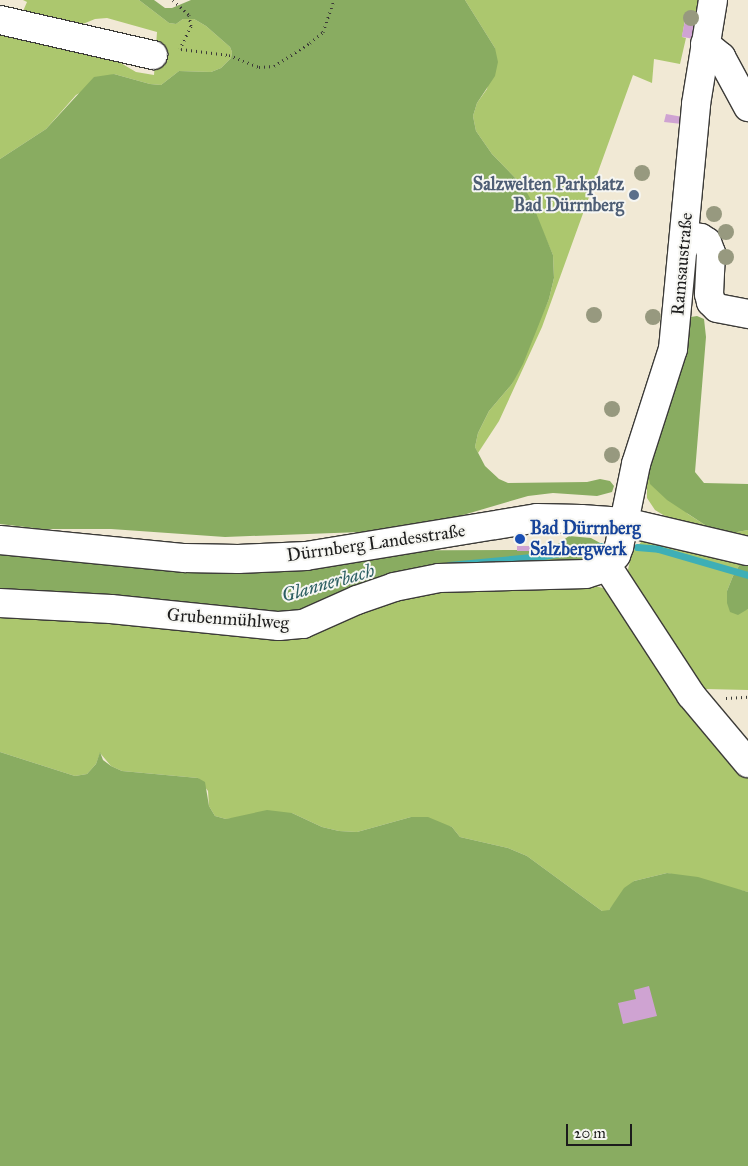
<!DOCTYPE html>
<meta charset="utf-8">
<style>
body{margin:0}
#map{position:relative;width:748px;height:1166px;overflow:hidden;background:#f1e9d5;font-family:"IM FELL Great Primer",serif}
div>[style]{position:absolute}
.green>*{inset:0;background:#acc76e}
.forest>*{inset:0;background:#89ac61}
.stream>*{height:7px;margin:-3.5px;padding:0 3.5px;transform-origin:3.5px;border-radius:3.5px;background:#3eafb6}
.building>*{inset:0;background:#cfa3d2;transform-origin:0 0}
.path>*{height:3px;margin-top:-1.5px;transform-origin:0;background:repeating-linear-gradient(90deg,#3c3b38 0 1px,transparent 0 5px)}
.roads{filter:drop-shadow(1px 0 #3c3b38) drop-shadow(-1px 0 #3c3b38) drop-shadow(0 1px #3c3b38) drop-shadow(0 -1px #3c3b38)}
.minor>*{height:28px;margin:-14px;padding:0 14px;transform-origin:14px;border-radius:14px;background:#fff}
.major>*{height:28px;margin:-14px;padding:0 14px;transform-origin:14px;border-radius:14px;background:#fff}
.trees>*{width:16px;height:16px;margin:-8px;border-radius:50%;background:#97997f}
.dots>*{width:14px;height:14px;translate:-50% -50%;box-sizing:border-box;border:2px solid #f6f6f2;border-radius:50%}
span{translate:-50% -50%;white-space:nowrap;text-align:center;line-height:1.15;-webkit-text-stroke:4px #f6f6f2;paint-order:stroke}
.service-label{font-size:18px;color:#4e5e75;font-weight:700}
.right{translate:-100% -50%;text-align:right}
.street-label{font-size:18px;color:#1c1c1c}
.transit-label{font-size:18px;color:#164399;font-weight:700}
.left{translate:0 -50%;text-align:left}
.water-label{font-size:19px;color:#2b5e61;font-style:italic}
.scale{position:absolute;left:566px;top:1124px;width:66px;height:22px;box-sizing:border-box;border:2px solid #1c1c1c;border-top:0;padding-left:6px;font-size:15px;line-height:18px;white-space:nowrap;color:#1c1c1c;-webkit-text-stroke:4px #f6f6f2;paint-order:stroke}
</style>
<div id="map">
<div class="green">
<i style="clip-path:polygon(23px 0,139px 0,169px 23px,176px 24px,183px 19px,194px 19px,206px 26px,230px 47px,232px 52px,231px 58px,221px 68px,211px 72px,179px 71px,161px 85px,150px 84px,114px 74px,76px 95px,46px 129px,0 159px,0 26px,114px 59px,136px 72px,154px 75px,157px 32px,107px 18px,95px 19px,78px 26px,20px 18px,27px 2px)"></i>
<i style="clip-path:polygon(465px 0,705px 0,701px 23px,685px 20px,682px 37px,686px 38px,680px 64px,654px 59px,652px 83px,633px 75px,542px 327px,499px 421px,478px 453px,475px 447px,478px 433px,489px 411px,512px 384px,549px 299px,554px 278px,553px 255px,523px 186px,492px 154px,476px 131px,473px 116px,477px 103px,487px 89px,495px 48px)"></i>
<i style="clip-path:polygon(647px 467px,688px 514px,708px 527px,727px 534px,748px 530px,748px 540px,677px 520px,665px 516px,655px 510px,647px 498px)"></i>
<i style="clip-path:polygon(643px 540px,649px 540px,740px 564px,733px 576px,727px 591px,744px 610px,748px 609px,748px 690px,705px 689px,694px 684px,627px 574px,632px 552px)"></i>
<i style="clip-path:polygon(589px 584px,609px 590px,748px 776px,748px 892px,667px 873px,634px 881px,608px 911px,602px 911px,527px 856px,508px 848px,460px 837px,452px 827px,411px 817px,357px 832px,339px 831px,322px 827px,292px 813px,226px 819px,215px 816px,209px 806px,208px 791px,198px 778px,122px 771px,111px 766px,100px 753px,96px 764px,87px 774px,75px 776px,0 752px,0 607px)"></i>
</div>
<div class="forest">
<i style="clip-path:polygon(139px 0,154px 0,165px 8px,172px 8px,191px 0,465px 0,495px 48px,498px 62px,495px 76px,477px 103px,473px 116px,476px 131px,492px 154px,523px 186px,530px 198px,553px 255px,554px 278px,549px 299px,523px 364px,512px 384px,489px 411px,478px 433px,475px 447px,485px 466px,499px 479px,508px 483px,587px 482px,600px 479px,610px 481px,614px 486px,612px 492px,597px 496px,553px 493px,528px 496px,446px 520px,361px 532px,225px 537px,111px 529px,42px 529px,0 524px,0 159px,46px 129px,94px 77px,114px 74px,150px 84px,161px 85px,179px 71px,211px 72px,221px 68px,231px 58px,232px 52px,230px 47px,206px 26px,194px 19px,183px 19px,176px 24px,169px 23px)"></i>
<i style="clip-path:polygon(697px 316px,704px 319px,706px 337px,695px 472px,704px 483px,748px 484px,748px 530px,727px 534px,708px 527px,667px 500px,650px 484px,647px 467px,688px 323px,691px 317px)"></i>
<i style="clip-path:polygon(569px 536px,591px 538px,602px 544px,601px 557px,295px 618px,0 596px,0 552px,521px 550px,552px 548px)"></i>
<i style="clip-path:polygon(740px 564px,748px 566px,748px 609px,738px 615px,730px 612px,727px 603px,727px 591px,733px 576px)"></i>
<i style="clip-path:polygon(0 752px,75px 776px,87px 774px,96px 764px,100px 752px,103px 760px,111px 766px,122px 771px,198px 778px,205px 782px,209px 806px,215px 816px,226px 819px,267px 810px,292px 813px,322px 827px,339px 831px,357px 832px,411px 817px,428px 817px,452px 827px,460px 837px,508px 848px,527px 856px,602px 911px,609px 910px,624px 888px,634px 881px,667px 873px,698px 877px,748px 892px,748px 1166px,0 1166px)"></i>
</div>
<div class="stream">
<i style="left:637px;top:547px;width:21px;rotate:5deg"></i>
<i style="left:658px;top:549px;width:94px;rotate:16.1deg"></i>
<i style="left:449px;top:565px;width:94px;rotate:-5.5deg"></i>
<i style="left:543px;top:556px;width:59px;rotate:-9.8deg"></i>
</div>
<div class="building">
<i style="left:685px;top:20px;width:16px;height:17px;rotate:11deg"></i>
<i style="clip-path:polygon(666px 114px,683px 117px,682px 124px,664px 122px)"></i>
<i style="left:531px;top:546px;width:5px;height:14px;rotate:90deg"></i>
<i style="clip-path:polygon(649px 986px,657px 1016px,623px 1024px,618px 1003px,636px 999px,634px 990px)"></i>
</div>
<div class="path">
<i style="left:173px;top:0;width:22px;rotate:43deg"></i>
<i style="left:189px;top:15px;width:11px;rotate:80deg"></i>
<i style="left:191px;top:26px;width:25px;rotate:116deg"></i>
<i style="left:181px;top:49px;width:48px;rotate:7.1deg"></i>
<i style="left:229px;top:55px;width:32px;rotate:22deg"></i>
<i style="left:259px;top:67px;width:15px;rotate:-4deg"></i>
<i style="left:274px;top:66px;width:43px;rotate:-32.6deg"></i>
<i style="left:310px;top:43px;width:17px;rotate:-40deg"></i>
<i style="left:323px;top:32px;width:34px;rotate:-71deg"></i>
<i style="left:726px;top:698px;width:22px;rotate:-3deg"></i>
</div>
<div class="roads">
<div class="minor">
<i style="left:0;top:20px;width:157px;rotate:12.9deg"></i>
<i style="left:705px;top:44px;width:21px;rotate:39deg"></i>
<i style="left:721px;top:57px;width:57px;rotate:61.6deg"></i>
<i style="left:685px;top:235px;width:16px;rotate:11deg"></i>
<i style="left:701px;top:238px;width:7px;rotate:34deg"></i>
<i style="left:707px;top:242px;width:12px;rotate:70deg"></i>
<i style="left:711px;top:253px;width:41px;rotate:92.8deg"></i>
<i style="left:709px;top:294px;width:8px;rotate:76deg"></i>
<i style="left:711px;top:302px;width:8px;rotate:45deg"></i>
<i style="left:717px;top:308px;width:32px;rotate:11deg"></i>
<i style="left:607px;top:566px;width:154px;rotate:56.9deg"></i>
<i style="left:691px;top:695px;width:89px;rotate:50deg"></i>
<i style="left:0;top:603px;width:111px;rotate:3.1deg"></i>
<i style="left:111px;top:609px;width:169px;rotate:5.8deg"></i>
<i style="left:279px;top:626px;width:24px;rotate:-5deg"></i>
<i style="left:303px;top:624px;width:59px;rotate:-24deg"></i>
<i style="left:357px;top:600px;width:39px;rotate:-19deg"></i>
<i style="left:394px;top:587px;width:46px;rotate:-11.3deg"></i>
<i style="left:439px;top:578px;width:147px;rotate:-1.6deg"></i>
<i style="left:586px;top:574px;width:19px;rotate:-18deg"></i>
<i style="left:604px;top:568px;width:18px;rotate:-47deg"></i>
<i style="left:616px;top:555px;width:9px;rotate:-69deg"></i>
<i style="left:619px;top:547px;width:85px;rotate:-78.4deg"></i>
<i style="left:636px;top:464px;width:121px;rotate:-72.2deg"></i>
<i style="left:673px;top:349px;width:246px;rotate:-84.6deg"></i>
<i style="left:696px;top:104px;width:105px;rotate:-80.7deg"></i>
</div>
<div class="major">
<i style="left:0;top:540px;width:186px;rotate:5.6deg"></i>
<i style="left:185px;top:558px;width:53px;rotate:1.1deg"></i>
<i style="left:238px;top:559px;width:68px;rotate:-2.5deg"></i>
<i style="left:306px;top:556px;width:234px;rotate:-9.3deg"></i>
<i style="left:537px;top:518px;width:44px;rotate:1.3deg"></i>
<i style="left:581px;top:519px;width:43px;rotate:4deg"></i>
<i style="left:624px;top:522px;width:127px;rotate:13.2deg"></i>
</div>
</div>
<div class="trees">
<i style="left:691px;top:18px"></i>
<i style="left:642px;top:173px"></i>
<i style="left:714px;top:214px"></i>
<i style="left:726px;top:232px"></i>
<i style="left:726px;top:257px"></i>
<i style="left:594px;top:315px"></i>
<i style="left:653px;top:317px"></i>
<i style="left:612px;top:409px"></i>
<i style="left:612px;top:455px"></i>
</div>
<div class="dots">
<i style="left:634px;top:195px;background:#5c6f8a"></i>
<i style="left:520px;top:539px;background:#1a4fb4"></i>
</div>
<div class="service-label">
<span class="right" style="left:624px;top:195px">Salzwelten Parkplatz<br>Bad Dürrnberg</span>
</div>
<div class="street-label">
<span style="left:682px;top:264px;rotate:-85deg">Ramsaustraße</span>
<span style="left:376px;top:543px;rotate:-8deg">Dürrnberg Landesstraße</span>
<span style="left:228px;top:619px;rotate:4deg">Grubenmühlweg</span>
</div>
<div class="transit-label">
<span class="left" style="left:530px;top:539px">Bad Dürrnberg<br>Salzbergwerk</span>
</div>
<div class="water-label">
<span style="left:328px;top:583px;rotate:-16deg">Glannerbach</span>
</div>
<div class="scale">20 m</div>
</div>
